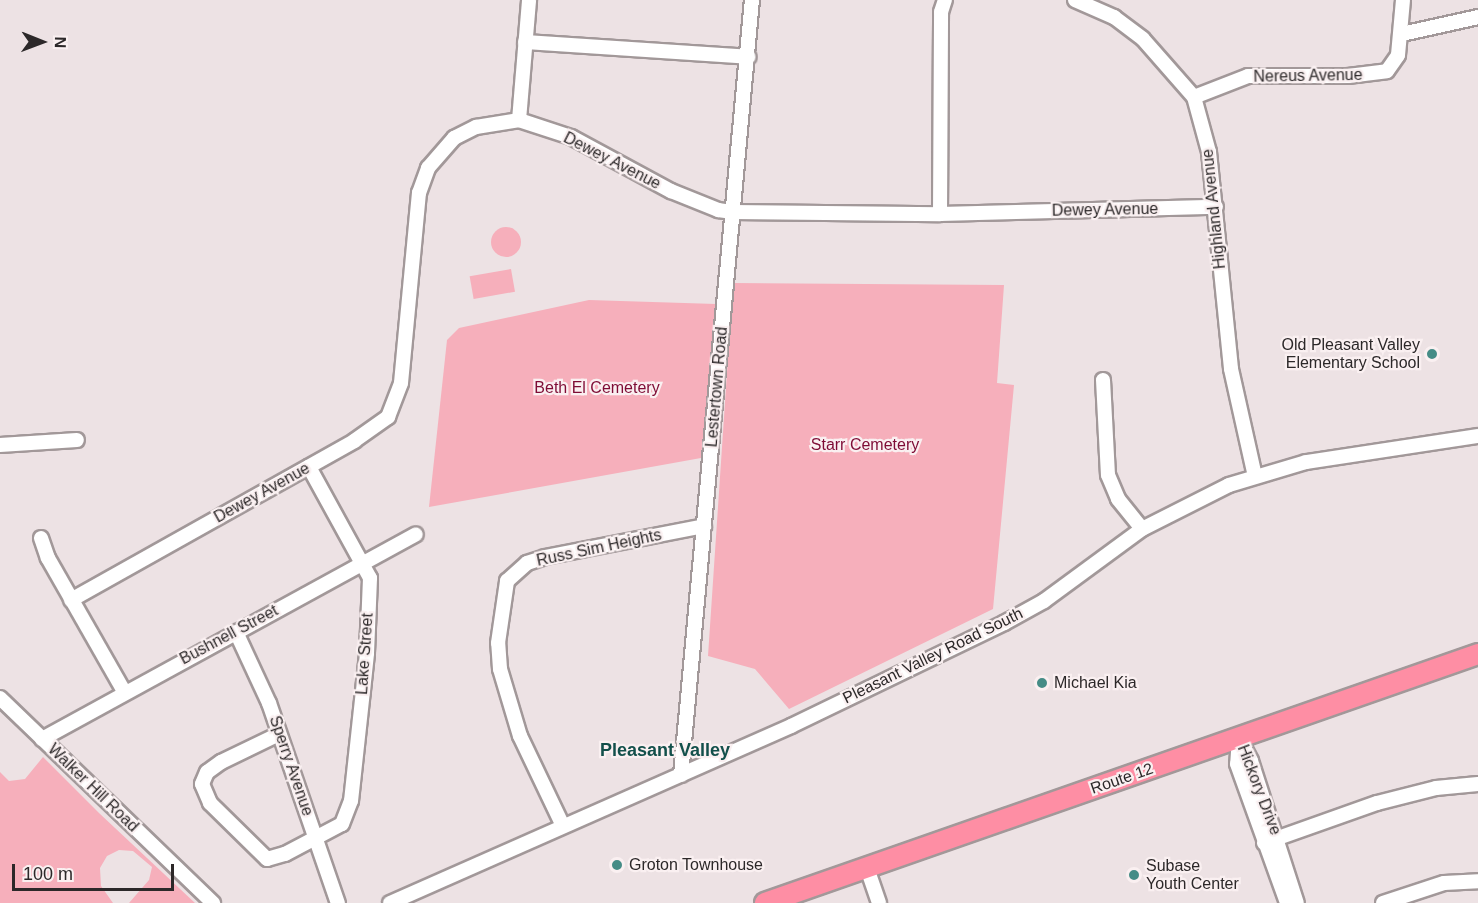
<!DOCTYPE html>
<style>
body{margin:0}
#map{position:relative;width:1478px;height:903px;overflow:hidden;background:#ede2e4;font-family:Helvetica,sans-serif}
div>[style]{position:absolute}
.green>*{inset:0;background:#f6afbb;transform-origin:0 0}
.round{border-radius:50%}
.roads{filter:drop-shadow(2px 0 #a29899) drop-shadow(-2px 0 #a29899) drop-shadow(0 2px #a29899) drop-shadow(0 -2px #a29899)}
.minor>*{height:14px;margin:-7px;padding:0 7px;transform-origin:7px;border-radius:7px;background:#fff}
.highway>*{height:20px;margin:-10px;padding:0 10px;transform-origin:10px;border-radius:10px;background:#fe8ea4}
.dots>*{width:16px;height:16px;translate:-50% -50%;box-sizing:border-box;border:3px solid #faf0f1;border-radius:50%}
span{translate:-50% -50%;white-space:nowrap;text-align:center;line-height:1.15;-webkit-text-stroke:4.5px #faf0f1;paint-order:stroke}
.street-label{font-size:16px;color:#2c2829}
.poi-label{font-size:16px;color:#2c2829}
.right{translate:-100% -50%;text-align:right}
.left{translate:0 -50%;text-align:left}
.park-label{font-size:16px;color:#7e0c35}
.neighbourhood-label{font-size:18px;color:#13504b;font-weight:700}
.north{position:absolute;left:12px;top:12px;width:60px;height:60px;-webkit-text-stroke:4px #faf0f1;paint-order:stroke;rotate:91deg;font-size:16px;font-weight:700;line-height:24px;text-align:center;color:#2c2829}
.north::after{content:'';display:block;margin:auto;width:21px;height:27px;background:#2c2829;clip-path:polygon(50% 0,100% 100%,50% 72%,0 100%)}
.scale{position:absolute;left:12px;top:864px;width:162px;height:27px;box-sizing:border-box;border:3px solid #2c2829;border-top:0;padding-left:8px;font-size:18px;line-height:21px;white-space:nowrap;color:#2c2829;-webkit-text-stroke:4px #faf0f1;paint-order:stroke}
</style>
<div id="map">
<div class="green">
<i class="round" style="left:491px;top:227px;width:30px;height:30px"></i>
<i style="left:511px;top:269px;width:23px;height:42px;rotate:80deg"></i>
<i style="clip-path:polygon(733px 283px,1004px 285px,997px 383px,1014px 385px,993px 609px,789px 709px,755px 669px,708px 656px)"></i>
<i style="clip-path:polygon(589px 300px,716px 304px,701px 458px,429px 507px,447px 340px,459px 328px)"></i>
<i style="clip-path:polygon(43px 757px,99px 813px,195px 903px,129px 903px,149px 880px,152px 867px,133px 851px,119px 850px,107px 856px,100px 868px,101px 886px,113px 903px,0 903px,0 772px,9px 781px,25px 779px)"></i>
</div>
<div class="roads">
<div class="minor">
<i style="left:1075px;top:0;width:43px;rotate:23.6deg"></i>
<i style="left:1114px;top:17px;width:36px;rotate:37deg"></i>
<i style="left:1143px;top:39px;width:77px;rotate:48.7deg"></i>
<i style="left:1194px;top:97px;width:57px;rotate:74.7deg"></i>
<i style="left:1209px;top:152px;width:218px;rotate:84.2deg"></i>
<i style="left:1231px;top:369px;width:110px;rotate:77.4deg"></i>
<i style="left:1402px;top:34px;width:78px;rotate:-12.6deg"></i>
<i style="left:525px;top:42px;width:224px;rotate:3.8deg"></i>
<i style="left:1194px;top:97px;width:58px;rotate:-21.3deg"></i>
<i style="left:1248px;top:76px;width:100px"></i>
<i style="left:1348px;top:76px;width:39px;rotate:-7deg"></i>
<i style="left:1387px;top:71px;width:19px;rotate:-55deg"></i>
<i style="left:1398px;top:55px;width:55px;rotate:-84.8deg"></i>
<i style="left:519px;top:120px;width:120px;rotate:-85.2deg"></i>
<i style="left:940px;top:214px;width:202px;rotate:-89.7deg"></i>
<i style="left:941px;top:12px;width:13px;rotate:-72deg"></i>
<i style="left:1103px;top:380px;width:95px;rotate:87deg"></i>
<i style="left:1108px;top:475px;width:26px;rotate:67deg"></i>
<i style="left:1118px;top:499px;width:38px;rotate:51deg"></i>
<i style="left:0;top:445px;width:77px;rotate:-3.7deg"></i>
<i style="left:41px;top:538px;width:21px;rotate:71deg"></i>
<i style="left:48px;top:558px;width:153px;rotate:60.3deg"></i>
<i style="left:71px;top:600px;width:325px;rotate:-29.3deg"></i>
<i style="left:354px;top:441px;width:42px;rotate:-35.2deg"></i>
<i style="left:388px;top:417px;width:36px;rotate:-69deg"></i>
<i style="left:401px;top:383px;width:191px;rotate:-84.6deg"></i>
<i style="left:419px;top:193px;width:27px;rotate:-70deg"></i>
<i style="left:428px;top:168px;width:40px;rotate:-49deg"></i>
<i style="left:454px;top:138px;width:25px;rotate:-27deg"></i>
<i style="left:476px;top:127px;width:44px;rotate:-9.2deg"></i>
<i style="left:519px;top:120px;width:55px;rotate:18.1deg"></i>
<i style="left:571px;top:137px;width:114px;rotate:28.4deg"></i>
<i style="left:671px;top:191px;width:51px;rotate:22deg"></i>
<i style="left:718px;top:210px;width:15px;rotate:8deg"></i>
<i style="left:733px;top:212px;width:207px;rotate:0.6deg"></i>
<i style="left:940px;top:214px;width:276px;rotate:-1.5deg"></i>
<i style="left:236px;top:632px;width:78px;rotate:65.1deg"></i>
<i style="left:269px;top:703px;width:212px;rotate:71deg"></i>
<i style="left:0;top:698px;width:296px;rotate:43.9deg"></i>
<i style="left:279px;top:734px;width:64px;rotate:154.2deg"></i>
<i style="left:221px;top:762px;width:17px;rotate:144deg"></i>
<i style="left:207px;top:772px;width:13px;rotate:113deg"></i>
<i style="left:202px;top:784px;width:21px;rotate:67deg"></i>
<i style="left:210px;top:803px;width:80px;rotate:44.5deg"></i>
<i style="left:267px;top:859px;width:19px;rotate:-16deg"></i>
<i style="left:285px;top:854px;width:64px;rotate:-27.8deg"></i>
<i style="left:342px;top:824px;width:25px;rotate:-69deg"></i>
<i style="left:351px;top:801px;width:149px;rotate:-83.8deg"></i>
<i style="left:367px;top:653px;width:75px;rotate:-87.7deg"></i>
<i style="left:370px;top:578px;width:127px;rotate:-118.8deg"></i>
<i style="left:1239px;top:738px;width:26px;rotate:62deg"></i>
<i style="left:1251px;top:761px;width:149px;rotate:72.1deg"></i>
<i style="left:1239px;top:738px;width:26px;rotate:94deg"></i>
<i style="left:1237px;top:764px;width:148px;rotate:70.2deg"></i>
<i style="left:42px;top:739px;width:426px;rotate:-28.7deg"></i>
<i style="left:681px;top:775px;width:778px;rotate:-84.77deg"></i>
<i style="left:563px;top:826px;width:100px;rotate:-115.5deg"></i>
<i style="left:520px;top:736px;width:70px;rotate:-106.6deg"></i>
<i style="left:500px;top:669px;width:26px;rotate:-94deg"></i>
<i style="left:498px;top:643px;width:63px;rotate:-81.7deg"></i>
<i style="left:507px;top:581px;width:27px;rotate:-42deg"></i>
<i style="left:527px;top:563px;width:19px;rotate:-18deg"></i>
<i style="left:545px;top:557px;width:162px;rotate:-11deg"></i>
<i style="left:1264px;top:843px;width:120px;rotate:-19.5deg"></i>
<i style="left:1377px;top:803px;width:61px;rotate:-14.3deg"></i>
<i style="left:1436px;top:788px;width:42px;rotate:-5.4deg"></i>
<i style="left:867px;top:868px;width:37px;rotate:71deg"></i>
<i style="left:390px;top:903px;width:438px;rotate:-23.8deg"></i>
<i style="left:791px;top:726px;width:237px;rotate:-25.8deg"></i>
<i style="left:1004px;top:623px;width:46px;rotate:-28.8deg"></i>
<i style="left:1044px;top:601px;width:122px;rotate:-36.3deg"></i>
<i style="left:1142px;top:529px;width:97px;rotate:-26.8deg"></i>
<i style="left:1229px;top:485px;width:80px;rotate:-16.6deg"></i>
<i style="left:1306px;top:462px;width:174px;rotate:-8.6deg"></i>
<i style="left:1383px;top:903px;width:64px;rotate:-18.2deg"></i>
<i style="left:1444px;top:883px;width:34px;rotate:-3deg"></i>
</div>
<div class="highway">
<i style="left:765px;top:903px;width:755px;rotate:-19.25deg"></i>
</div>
</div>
<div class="dots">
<i style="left:1432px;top:354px;background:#458c86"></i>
<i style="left:1042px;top:683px;background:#458c86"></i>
<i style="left:617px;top:865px;background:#458c86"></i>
<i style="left:1134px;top:875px;background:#458c86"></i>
</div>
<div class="street-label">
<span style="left:1308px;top:76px;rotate:-1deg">Nereus Avenue</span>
<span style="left:612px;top:161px;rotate:27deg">Dewey Avenue</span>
<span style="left:1214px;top:209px;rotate:-96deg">Highland Avenue</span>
<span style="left:1105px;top:210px;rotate:-1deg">Dewey Avenue</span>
<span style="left:717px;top:387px;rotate:-85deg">Lestertown Road</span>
<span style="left:262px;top:493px;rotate:-29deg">Dewey Avenue</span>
<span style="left:599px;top:548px;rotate:-12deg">Russ Sim Heights</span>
<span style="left:229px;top:635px;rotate:-28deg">Bushnell Street</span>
<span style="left:365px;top:654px;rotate:-86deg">Lake Street</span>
<span style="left:933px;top:656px;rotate:-26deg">Pleasant Valley Road South</span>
<span style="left:291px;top:766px;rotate:71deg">Sperry Avenue</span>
<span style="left:1122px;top:779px;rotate:-19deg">Route 12</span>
<span style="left:93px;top:788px;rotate:44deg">Walker Hill Road</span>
<span style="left:1259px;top:790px;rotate:69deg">Hickory Drive</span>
</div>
<div class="poi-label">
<span class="right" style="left:1420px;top:354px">Old Pleasant Valley<br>Elementary School</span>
<span class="left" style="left:1054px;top:683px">Michael Kia</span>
<span class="left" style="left:629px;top:865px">Groton Townhouse</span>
<span class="left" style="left:1146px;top:875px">Subase<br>Youth Center</span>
</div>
<div class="park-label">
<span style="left:597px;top:388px">Beth El Cemetery</span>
<span style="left:865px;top:445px">Starr Cemetery</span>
</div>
<div class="neighbourhood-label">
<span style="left:665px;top:750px">Pleasant Valley</span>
</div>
<div class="north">N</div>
<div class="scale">100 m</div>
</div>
